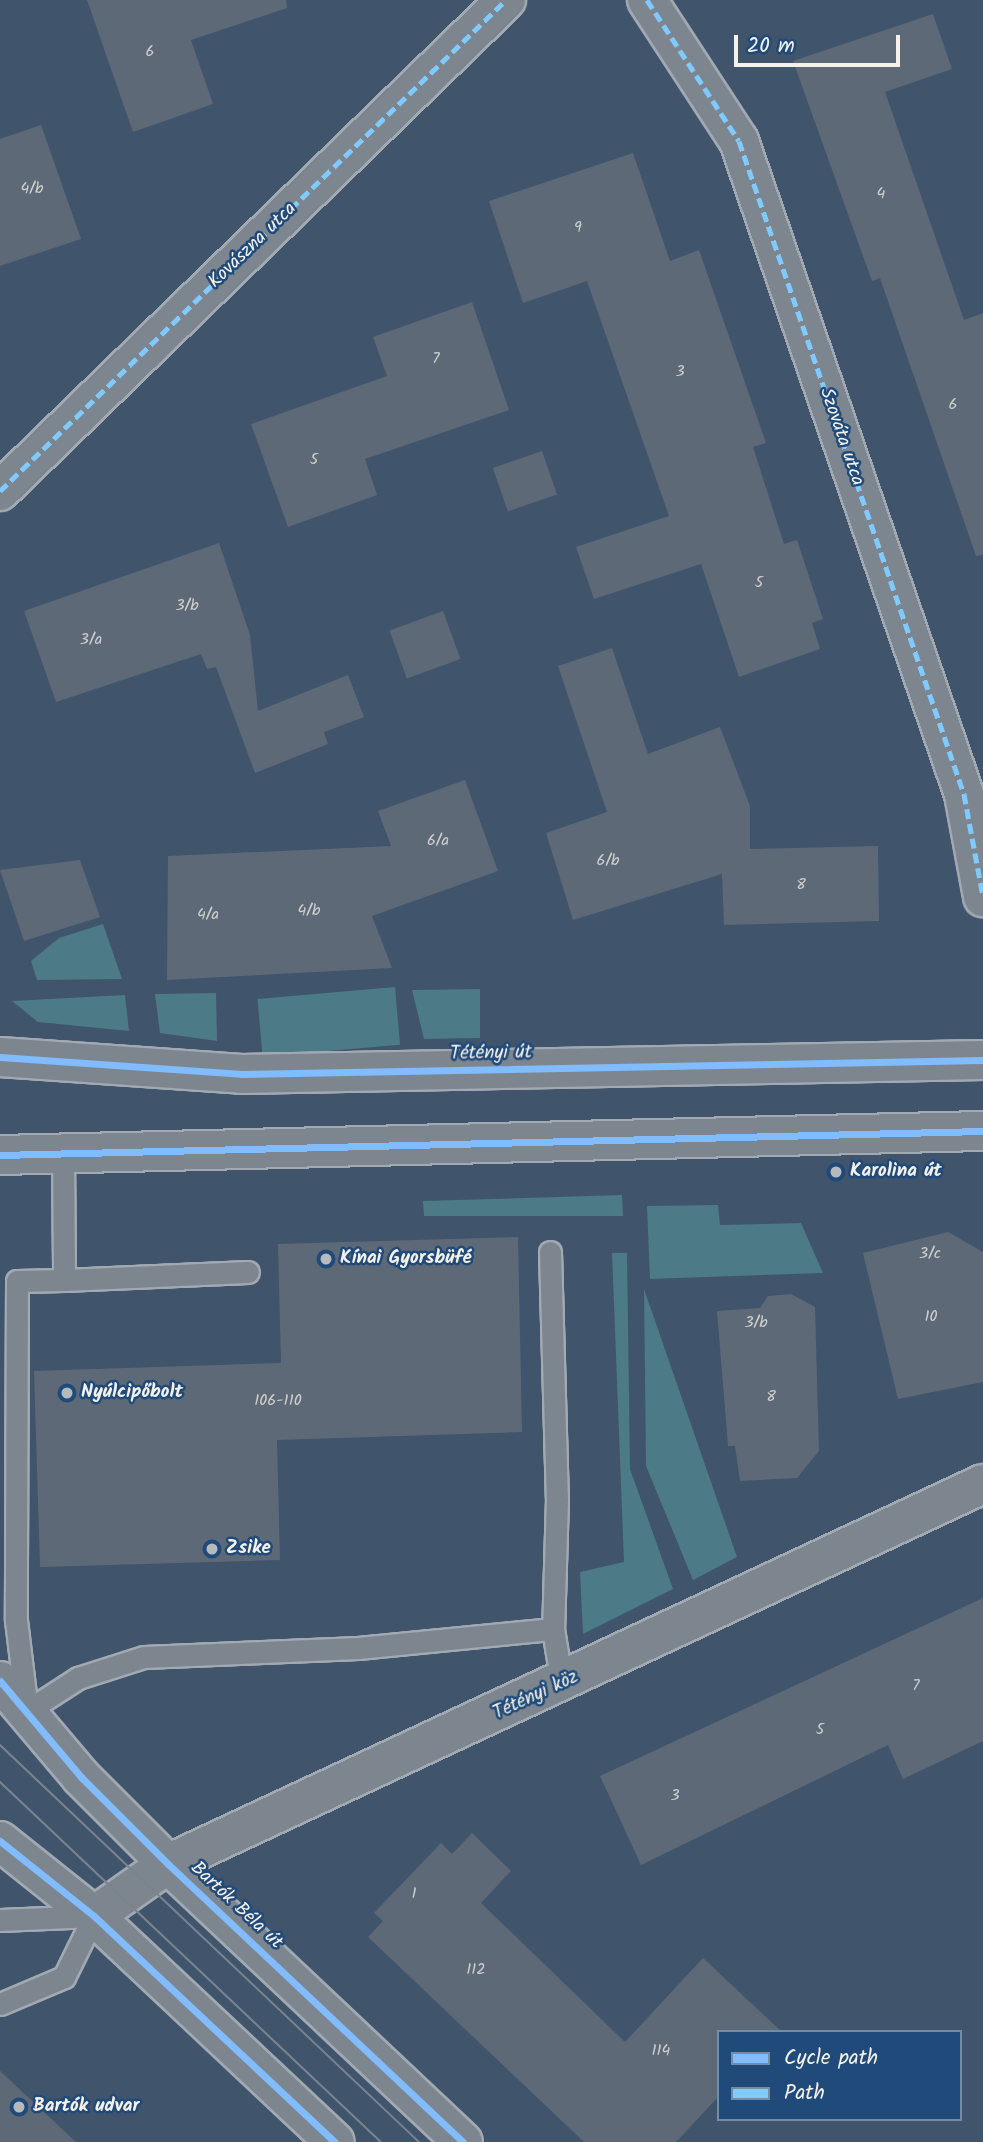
<!DOCTYPE html>
<meta charset="utf-8">
<style>
body{margin:0}
#map{position:relative;width:983px;height:2142px;overflow:hidden;background:#40546c;font-family:Kalam,sans-serif}
div>[style]{position:absolute}
.green>*{inset:0;background:#4c7a86;transform-origin:0 0}
.building>*{inset:0;background:#5e6978;transform-origin:0 0}
.roads{filter:drop-shadow(2px 0 #a1a9b2) drop-shadow(-2px 0 #a1a9b2) drop-shadow(0 2px #a1a9b2) drop-shadow(0 -2px #a1a9b2)}
.service>*{height:21px;margin:-10.5px;padding:0 10.5px;transform-origin:10.5px;border-radius:10.5px;background:#7d868e}
.minor>*{height:38px;margin:-19px;padding:0 19px;transform-origin:19px;border-radius:19px;background:#7d868e}
.tertiary>*{height:38px;margin:-19px;padding:0 19px;transform-origin:19px;border-radius:19px;background:#7d868e}
.secondary>*{height:38px;margin:-19px;padding:0 19px;transform-origin:19px;border-radius:19px;background:#7d868e}
.tram>*{height:2px;margin:-1px;padding:0 1px;transform-origin:1px;border-radius:1px;background:#7a8490}
.quiet>*{height:5px;margin-top:-2.5px;transform-origin:0;background:repeating-linear-gradient(90deg,#80caff 0 10px,transparent 0 15px)}
.cycleway>*{height:7px;margin:-3.5px;padding:0 3.5px;transform-origin:3.5px;border-radius:3.5px;background:#80bcff}
.dots>*{width:19px;height:19px;translate:-50% -50%;box-sizing:border-box;border:4px solid #1f4a7a;border-radius:50%}
span{translate:-50% -50%;white-space:nowrap;text-align:center;line-height:1.15;-webkit-text-stroke:5px #1f4a7a;paint-order:stroke}
.number-label{font-size:16px;color:#cecfcc}
.number-label span{-webkit-text-stroke-width:0}
.street-label{font-size:19px;color:#f4f1e8}
.poi-label{font-size:19px;color:#f4f1e8;font-weight:700}
.left{translate:0 -50%;text-align:left}
.legend{position:absolute;left:717px;top:2030px;width:245px;height:91px;box-sizing:border-box;background:#1f4a7a;border:2px solid #748da6;margin:0;padding:9px 12px;list-style:none;font-size:21px;color:#f4f1e8}
.legend li{display:flex;align-items:center;gap:14px;height:35px}
.legend b{width:35px;border:2px solid #748da6}
.scale{position:absolute;left:734px;top:35px;width:166px;height:32px;box-sizing:border-box;border:4px solid #f4f1e8;border-top:0;padding-left:9px;font-size:21px;line-height:24px;white-space:nowrap;color:#f4f1e8;-webkit-text-stroke:5px #1f4a7a;paint-order:stroke}
</style>
<div id="map">
<div class="green">
<i style="clip-path:polygon(103px 924px,122px 979px,37px 980px,31px 961px,59px 938px)"></i>
<i style="left:395px;top:987px;width:58px;height:138px;rotate:85deg"></i>
<i style="clip-path:polygon(480px 989px,480px 1038px,424px 1039px,412px 990px)"></i>
<i style="clip-path:polygon(216px 993px,217px 1041px,160px 1033px,155px 994px)"></i>
<i style="clip-path:polygon(125px 995px,129px 1031px,38px 1022px,12px 1001px)"></i>
<i style="clip-path:polygon(622px 1195px,623px 1216px,424px 1216px,423px 1201px)"></i>
<i style="clip-path:polygon(718px 1205px,720px 1225px,801px 1223px,823px 1273px,650px 1279px,647px 1206px)"></i>
<i style="clip-path:polygon(612px 1253px,627px 1253px,630px 1469px,673px 1589px,583px 1634px,580px 1572px,624px 1562px)"></i>
<i style="clip-path:polygon(644px 1289px,737px 1557px,693px 1580px,646px 1466px)"></i>
</div>
<div class="building">
<i style="clip-path:polygon(87px 0,286px 0,287px 8px,191px 40px,213px 104px,133px 132px)"></i>
<i style="clip-path:polygon(933px 14px,952px 69px,885px 92px,964px 320px,983px 313px,983px 555px,976px 556px,880px 278px,872px 281px,793px 61px)"></i>
<i style="clip-path:polygon(41px 125px,81px 239px,0 266px,0 139px)"></i>
<i style="clip-path:polygon(633px 153px,670px 261px,699px 250px,766px 443px,753px 447px,784px 544px,797px 540px,823px 619px,812px 623px,820px 649px,739px 677px,701px 564px,594px 599px,576px 547px,669px 516px,587px 281px,523px 303px,489px 201px)"></i>
<i style="clip-path:polygon(472px 302px,509px 410px,365px 459px,377px 495px,288px 527px,251px 424px,387px 376px,373px 337px)"></i>
<i style="left:542px;top:451px;width:46px;height:52px;rotate:71deg"></i>
<i style="clip-path:polygon(219px 543px,250px 635px,258px 711px,348px 675px,364px 717px,324px 732px,328px 744px,255px 773px,216px 667px,207px 669px,201px 654px,56px 702px,24px 611px)"></i>
<i style="left:443px;top:611px;width:51px;height:57px;rotate:70deg"></i>
<i style="clip-path:polygon(612px 648px,648px 754px,720px 727px,750px 806px,750px 849px,878px 846px,879px 921px,724px 925px,722px 874px,573px 920px,546px 833px,607px 812px,558px 666px)"></i>
<i style="clip-path:polygon(465px 780px,498px 871px,372px 916px,392px 968px,167px 980px,168px 856px,391px 846px,378px 811px)"></i>
<i style="clip-path:polygon(80px 860px,100px 917px,24px 941px,0 870px)"></i>
<i style="clip-path:polygon(948px 1232px,983px 1252px,983px 1382px,898px 1399px,863px 1253px)"></i>
<i style="clip-path:polygon(518px 1237px,522px 1432px,277px 1440px,280px 1560px,40px 1567px,34px 1371px,281px 1363px,278px 1244px)"></i>
<i style="clip-path:polygon(791px 1294px,815px 1307px,819px 1451px,797px 1478px,740px 1481px,735px 1446px,728px 1446px,717px 1311px,760px 1308px,768px 1296px)"></i>
<i style="clip-path:polygon(983px 1598px,983px 1741px,903px 1779px,888px 1745px,641px 1865px,600px 1776px)"></i>
<i style="clip-path:polygon(472px 1833px,511px 1871px,481px 1903px,625px 2042px,703px 1958px,782px 2032px,719px 2032px,719px 2096px,676px 2142px,584px 2142px,368px 1937px,383px 1921px,374px 1913px,441px 1843px,452px 1854px)"></i>
<i style="clip-path:polygon(0 2071px,76px 2142px,0 2142px)"></i>
</div>
<div class="roads">
<div class="service">
<i style="left:63px;top:1154px;width:126px;rotate:89.5deg"></i>
<i style="left:64px;top:1280px;width:184px;rotate:-2.5deg"></i>
<i style="left:550px;top:1252px;width:246px;rotate:88.4deg"></i>
<i style="left:557px;top:1498px;width:131px;rotate:91.7deg"></i>
<i style="left:553px;top:1629px;width:56px;rotate:80.7deg"></i>
<i style="left:64px;top:1280px;width:47px;rotate:178.8deg"></i>
<i style="left:17px;top:1281px;width:339px;rotate:90.2deg"></i>
<i style="left:16px;top:1620px;width:92px;rotate:83.1deg"></i>
<i style="left:27px;top:1711px;width:61px;rotate:-32.9deg"></i>
<i style="left:78px;top:1678px;width:69px;rotate:-17.7deg"></i>
<i style="left:144px;top:1657px;width:214px;rotate:-2.4deg"></i>
<i style="left:358px;top:1648px;width:196px;rotate:-5.6deg"></i>
<i style="left:0;top:1920px;width:94px;rotate:-2.4deg"></i>
<i style="left:94px;top:1916px;width:68px;rotate:116.2deg"></i>
<i style="left:64px;top:1977px;width:69px;rotate:157.1deg"></i>
</div>
<div class="minor">
<i style="left:647px;top:0;width:168px;rotate:56.9deg"></i>
<i style="left:739px;top:141px;width:691px;rotate:70.99deg"></i>
<i style="left:964px;top:794px;width:105px;rotate:79.5deg"></i>
<i style="left:0;top:491px;width:705px;rotate:-44.14deg"></i>
<i style="left:94px;top:1916px;width:90px;rotate:-35.1deg"></i>
<i style="left:168px;top:1864px;width:899px;rotate:-25deg"></i>
</div>
<div class="tertiary">
<i style="left:0;top:1681px;width:126px;rotate:49.8deg"></i>
<i style="left:81px;top:1777px;width:123px;rotate:45deg"></i>
<i style="left:168px;top:1864px;width:405px;rotate:43.3deg"></i>
<i style="left:0;top:1841px;width:120px;rotate:38.6deg"></i>
<i style="left:94px;top:1916px;width:330px;rotate:43.2deg"></i>
</div>
<div class="secondary">
<i style="left:0;top:1057px;width:242px;rotate:4deg"></i>
<i style="left:241px;top:1074px;width:742px;rotate:-1.08deg"></i>
<i style="left:0;top:1155px;width:983px;rotate:-1.4deg"></i>
</div>
</div>
<div class="tram">
<i style="left:0;top:1745px;width:577px;rotate:43.46deg"></i>
<i style="left:0;top:1782px;width:524px;rotate:43.38deg"></i>
</div>
<div class="quiet">
<i style="left:647px;top:0;width:168px;rotate:56.9deg"></i>
<i style="left:739px;top:141px;width:691px;rotate:70.99deg"></i>
<i style="left:964px;top:794px;width:105px;rotate:79.5deg"></i>
<i style="left:0;top:491px;width:705px;rotate:-44.14deg"></i>
</div>
<div class="cycleway">
<i style="left:0;top:1057px;width:242px;rotate:4deg"></i>
<i style="left:241px;top:1074px;width:742px;rotate:-1.08deg"></i>
<i style="left:0;top:1155px;width:983px;rotate:-1.4deg"></i>
<i style="left:0;top:1681px;width:126px;rotate:49.8deg"></i>
<i style="left:81px;top:1777px;width:123px;rotate:45deg"></i>
<i style="left:168px;top:1864px;width:405px;rotate:43.3deg"></i>
<i style="left:0;top:1841px;width:120px;rotate:38.6deg"></i>
<i style="left:94px;top:1916px;width:330px;rotate:43.2deg"></i>
</div>
<div class="dots">
<i style="left:836px;top:1172px;background:#b5babd"></i>
<i style="left:326px;top:1259px;background:#b5babd"></i>
<i style="left:67px;top:1393px;background:#b5babd"></i>
<i style="left:212px;top:1549px;background:#b5babd"></i>
<i style="left:19px;top:2107px;background:#b5babd"></i>
</div>
<div class="number-label">
<span style="left:150px;top:52px">6</span>
<span style="left:32px;top:189px">4/b</span>
<span style="left:881px;top:194px">4</span>
<span style="left:578px;top:228px">9</span>
<span style="left:436px;top:359px">7</span>
<span style="left:680px;top:372px">3</span>
<span style="left:953px;top:405px">6</span>
<span style="left:314px;top:460px">5</span>
<span style="left:759px;top:583px">5</span>
<span style="left:187px;top:606px">3/b</span>
<span style="left:91px;top:640px">3/a</span>
<span style="left:438px;top:841px">6/a</span>
<span style="left:608px;top:861px">6/b</span>
<span style="left:801px;top:885px">8</span>
<span style="left:309px;top:911px">4/b</span>
<span style="left:208px;top:915px">4/a</span>
<span style="left:930px;top:1254px">3/c</span>
<span style="left:931px;top:1317px">10</span>
<span style="left:756px;top:1323px">3/b</span>
<span style="left:771px;top:1397px">8</span>
<span style="left:278px;top:1401px">106-110</span>
<span style="left:916px;top:1686px">7</span>
<span style="left:820px;top:1730px">5</span>
<span style="left:675px;top:1796px">3</span>
<span style="left:414px;top:1894px">1</span>
<span style="left:476px;top:1970px">112</span>
<span style="left:661px;top:2051px">114</span>
</div>
<div class="street-label">
<span style="left:253px;top:246px;rotate:-44deg">Kovászna utca</span>
<span style="left:841px;top:437px;rotate:71deg">Szováta utca</span>
<span style="left:491px;top:1054px;rotate:-1deg">Tétényi út</span>
<span style="left:536px;top:1696px;rotate:-25deg">Tétényi köz</span>
<span style="left:236px;top:1906px;rotate:43deg">Bartók Béla út</span>
</div>
<div class="poi-label">
<span class="left" style="left:850px;top:1172px">Karolina út</span>
<span class="left" style="left:340px;top:1259px">Kínai Gyorsbüfé</span>
<span class="left" style="left:81px;top:1393px">Nyúlcipőbolt</span>
<span class="left" style="left:226px;top:1549px">Zsike</span>
<span class="left" style="left:33px;top:2107px">Bartók udvar</span>
</div>
<ul class="legend">
<li><b style="height:9px;background:#80bcff"></b>Cycle path</li>
<li><b style="height:9px;background:#80caff"></b>Path</li>
</ul>
<div class="scale">20 m</div>
</div>
